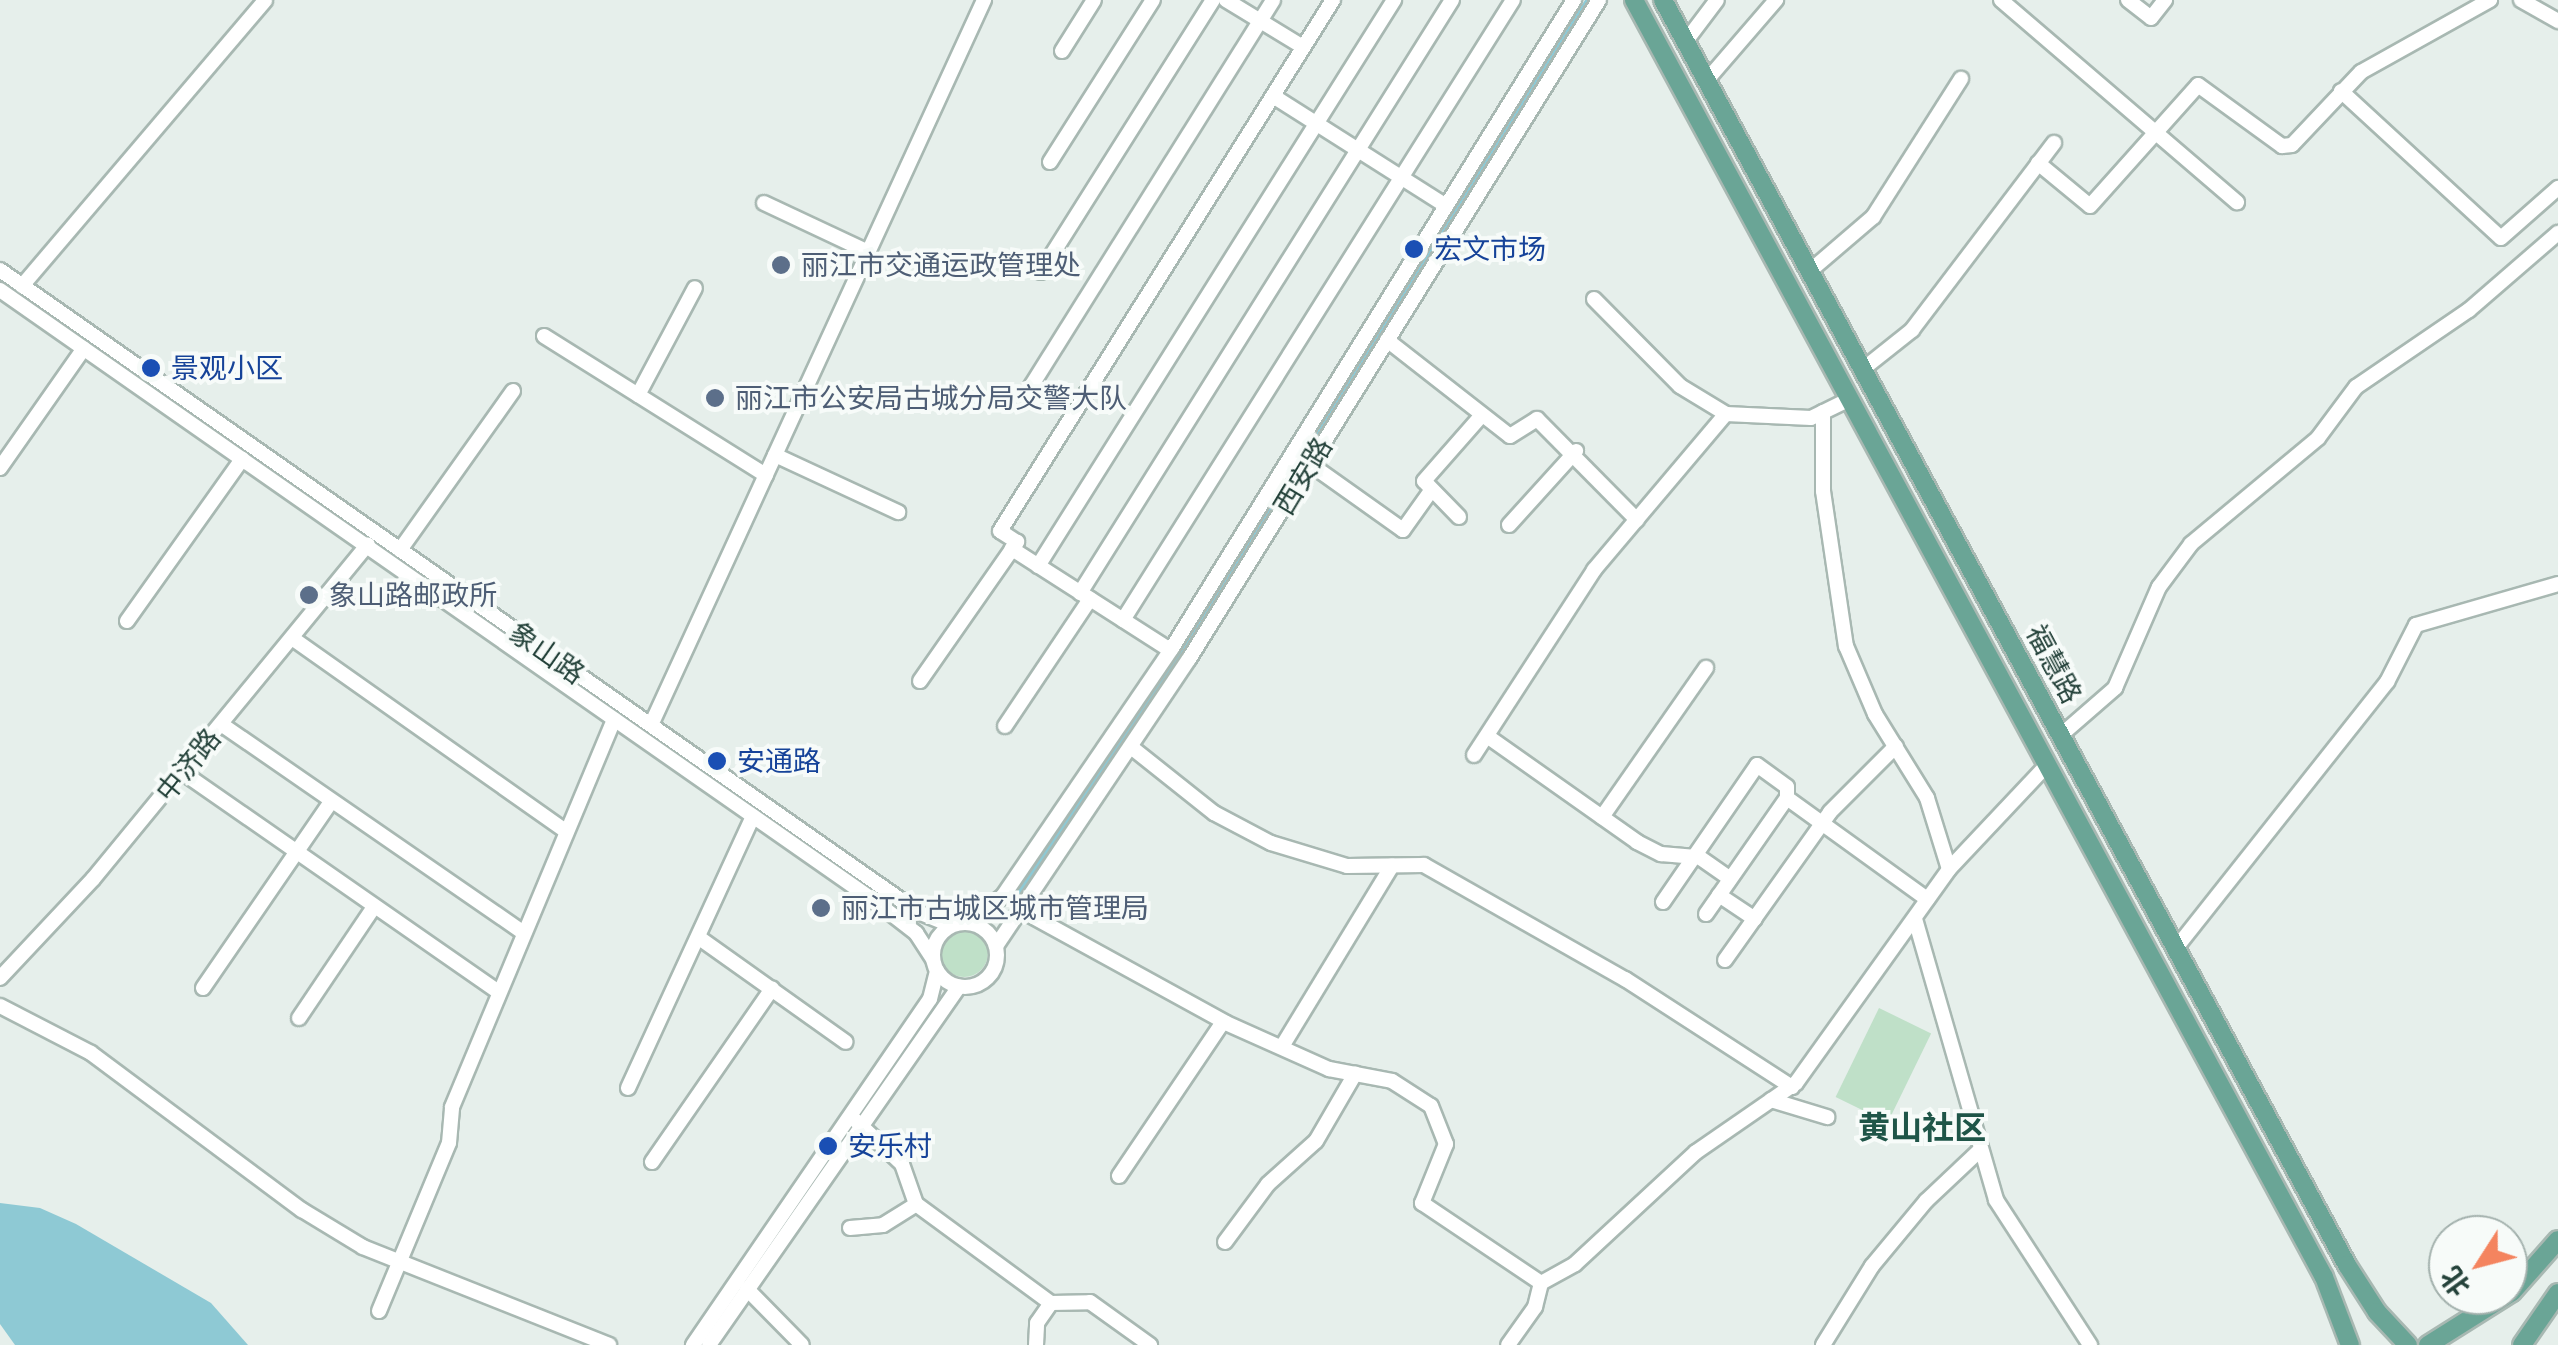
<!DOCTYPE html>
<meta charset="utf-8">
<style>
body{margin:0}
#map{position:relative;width:2558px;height:1345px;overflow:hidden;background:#e6efeb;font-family:"Public Sans","Noto Sans SC",sans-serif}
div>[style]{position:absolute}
.green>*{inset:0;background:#bfe0c8;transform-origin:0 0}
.round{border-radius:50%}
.water>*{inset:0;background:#8ec9d4}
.roads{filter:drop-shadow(2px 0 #a8b8b2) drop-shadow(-2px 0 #a8b8b2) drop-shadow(0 2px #a8b8b2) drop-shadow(0 -2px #a8b8b2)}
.minor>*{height:14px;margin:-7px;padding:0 7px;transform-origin:7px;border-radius:7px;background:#fff}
.minor>.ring{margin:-7px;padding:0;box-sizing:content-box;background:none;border:14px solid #fff;border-radius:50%}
.major>*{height:18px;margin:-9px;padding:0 9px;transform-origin:9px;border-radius:9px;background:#6aa596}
.dots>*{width:28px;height:28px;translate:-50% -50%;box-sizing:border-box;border:5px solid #f7fbf9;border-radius:50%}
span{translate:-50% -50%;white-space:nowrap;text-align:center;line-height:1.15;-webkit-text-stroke:8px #f7fbf9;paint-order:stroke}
.transit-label{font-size:28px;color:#164399}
.left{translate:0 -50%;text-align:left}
.service-label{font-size:28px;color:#4e5e75}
.street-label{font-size:28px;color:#24423a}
.quarter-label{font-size:32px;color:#1f5548;font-weight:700}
.north{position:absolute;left:2428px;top:1215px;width:100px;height:100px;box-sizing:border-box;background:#f7fbf9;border:2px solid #a3b1ad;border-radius:50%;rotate:234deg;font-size:28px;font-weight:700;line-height:40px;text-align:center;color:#24423a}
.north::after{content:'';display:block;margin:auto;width:35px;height:45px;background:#f4845f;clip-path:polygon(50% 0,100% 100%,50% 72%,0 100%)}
</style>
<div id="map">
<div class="green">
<i class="round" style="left:940px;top:929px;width:48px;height:48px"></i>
<i style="left:1879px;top:1008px;width:58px;height:99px;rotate:26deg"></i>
</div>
<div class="water">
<i style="clip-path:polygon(1585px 0,1594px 0,1186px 651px,1013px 907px,1007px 903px,1180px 647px)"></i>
<i style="clip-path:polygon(0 1203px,40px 1208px,76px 1224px,211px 1303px,248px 1345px,15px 1345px,0 1324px)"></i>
</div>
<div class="roads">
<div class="minor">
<i style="left:1226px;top:0;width:90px;rotate:31.4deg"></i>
<i style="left:2001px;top:0;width:311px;rotate:40.6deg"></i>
<i style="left:2128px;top:0;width:29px;rotate:38deg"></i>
<i style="left:2151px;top:18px;width:23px;rotate:-52deg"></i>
<i style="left:2521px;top:0;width:43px;rotate:29.6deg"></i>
<i style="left:1686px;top:41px;width:51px;rotate:-52.9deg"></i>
<i style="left:1062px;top:51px;width:60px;rotate:-57.9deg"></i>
<i style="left:1707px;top:80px;width:106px;rotate:-49.2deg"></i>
<i style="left:2341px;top:91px;width:217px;rotate:42.6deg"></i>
<i style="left:2501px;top:238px;width:76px;rotate:-41.3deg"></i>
<i style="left:1273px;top:96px;width:205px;rotate:32.4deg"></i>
<i style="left:1050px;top:162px;width:192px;rotate:-57.6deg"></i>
<i style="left:2038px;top:163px;width:67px;rotate:39.6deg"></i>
<i style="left:2090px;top:206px;width:162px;rotate:-48.2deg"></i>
<i style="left:2198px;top:85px;width:104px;rotate:36deg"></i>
<i style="left:2282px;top:146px;width:10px;rotate:-6deg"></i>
<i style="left:2292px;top:145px;width:100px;rotate:-46.6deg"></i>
<i style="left:2361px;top:72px;width:148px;rotate:-29.2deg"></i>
<i style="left:764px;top:203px;width:115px;rotate:25.2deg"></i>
<i style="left:0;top:270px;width:1120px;rotate:34.97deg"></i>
<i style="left:918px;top:912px;width:35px;rotate:22deg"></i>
<i style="left:1810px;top:271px;width:83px;rotate:-40.6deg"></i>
<i style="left:1873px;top:217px;width:164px;rotate:-57.5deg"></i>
<i style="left:1041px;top:272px;width:322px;rotate:-57.7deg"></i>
<i style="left:22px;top:286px;width:375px;rotate:-49.6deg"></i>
<i style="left:0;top:290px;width:1069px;rotate:34.94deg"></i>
<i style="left:876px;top:902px;width:51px;rotate:37.8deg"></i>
<i style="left:916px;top:933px;width:31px;rotate:57deg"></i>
<i style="left:1594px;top:299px;width:122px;rotate:45.3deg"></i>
<i style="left:1680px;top:386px;width:54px;rotate:31.3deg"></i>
<i style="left:544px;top:336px;width:262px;rotate:32.1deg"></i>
<i style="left:1387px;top:340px;width:156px;rotate:38deg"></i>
<i style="left:1510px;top:436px;width:32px;rotate:-32deg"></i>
<i style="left:1537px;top:419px;width:142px;rotate:45.3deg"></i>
<i style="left:1863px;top:369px;width:63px;rotate:-38.5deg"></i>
<i style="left:1912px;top:330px;width:235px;rotate:-52.8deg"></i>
<i style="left:1028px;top:391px;width:461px;rotate:-57.9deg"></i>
<i style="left:638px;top:395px;width:121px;rotate:-62deg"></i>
<i style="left:1823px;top:412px;width:79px;rotate:90deg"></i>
<i style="left:1823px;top:491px;width:157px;rotate:81.6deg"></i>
<i style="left:1846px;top:646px;width:74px;rotate:66.9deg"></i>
<i style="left:1875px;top:714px;width:99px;rotate:58.2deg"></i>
<i style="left:1927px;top:798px;width:74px;rotate:72.8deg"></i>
<i style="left:775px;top:455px;width:136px;rotate:24.9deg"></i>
<i style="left:1310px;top:464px;width:114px;rotate:35.4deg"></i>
<i style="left:1403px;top:530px;width:47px;rotate:-54.6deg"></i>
<i style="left:0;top:468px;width:146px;rotate:-55deg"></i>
<i style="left:1459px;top:517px;width:50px;rotate:-134.2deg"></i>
<i style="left:1424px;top:481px;width:88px;rotate:-48.7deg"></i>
<i style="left:1509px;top:525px;width:100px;rotate:-47.8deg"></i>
<i style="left:400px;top:550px;width:195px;rotate:-54.6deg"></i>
<i style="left:1038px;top:566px;width:669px;rotate:-57.83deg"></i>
<i style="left:1080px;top:593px;width:700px;rotate:-57.9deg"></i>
<i style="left:1123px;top:620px;width:732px;rotate:-57.83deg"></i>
<i style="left:127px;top:621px;width:199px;rotate:-54.6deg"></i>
<i style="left:292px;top:638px;width:335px;rotate:35.2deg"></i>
<i style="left:1170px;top:650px;width:188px;rotate:-147.4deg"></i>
<i style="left:1012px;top:549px;width:9px;rotate:-54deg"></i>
<i style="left:1017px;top:542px;width:20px;rotate:-147deg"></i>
<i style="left:1000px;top:531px;width:627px;rotate:-57.91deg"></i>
<i style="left:920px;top:681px;width:161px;rotate:-55.1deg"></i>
<i style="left:221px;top:724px;width:367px;rotate:34.6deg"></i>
<i style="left:651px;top:725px;width:798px;rotate:-65.33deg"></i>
<i style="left:1005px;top:726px;width:153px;rotate:-56.2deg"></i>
<i style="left:2061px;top:735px;width:72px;rotate:-41deg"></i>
<i style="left:2115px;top:688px;width:110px;rotate:-66.5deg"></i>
<i style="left:2159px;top:587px;width:54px;rotate:-53.3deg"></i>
<i style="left:2191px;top:544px;width:165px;rotate:-39.8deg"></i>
<i style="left:2318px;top:438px;width:64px;rotate:-53.3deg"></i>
<i style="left:2356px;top:387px;width:137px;rotate:-34.3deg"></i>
<i style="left:2469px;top:310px;width:118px;rotate:-40.9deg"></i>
<i style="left:1487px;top:736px;width:184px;rotate:35.2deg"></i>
<i style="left:1637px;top:842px;width:27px;rotate:27deg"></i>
<i style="left:1661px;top:854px;width:38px;rotate:5deg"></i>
<i style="left:1699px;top:857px;width:38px;rotate:35deg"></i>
<i style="left:1131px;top:747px;width:106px;rotate:38.5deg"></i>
<i style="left:1214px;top:813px;width:64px;rotate:27.8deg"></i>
<i style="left:1271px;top:843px;width:79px;rotate:16.8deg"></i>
<i style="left:1347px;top:866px;width:77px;rotate:-0.7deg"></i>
<i style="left:1424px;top:865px;width:231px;rotate:29.6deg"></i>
<i style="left:1625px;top:979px;width:199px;rotate:32.9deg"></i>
<i style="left:1474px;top:755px;width:221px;rotate:-57deg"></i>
<i style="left:1594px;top:570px;width:204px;rotate:-49.8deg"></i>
<i style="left:1726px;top:414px;width:85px;rotate:2.7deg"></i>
<i style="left:1811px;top:418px;width:43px;rotate:-26deg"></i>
<i style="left:182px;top:772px;width:386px;rotate:34.8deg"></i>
<i style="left:1602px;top:817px;width:182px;rotate:-55.1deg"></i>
<i style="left:1719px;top:895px;width:43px;rotate:33.7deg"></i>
<i style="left:1663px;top:902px;width:166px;rotate:-55.5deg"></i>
<i style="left:1757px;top:765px;width:37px;rotate:36deg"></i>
<i style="left:1787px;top:787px;width:11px;rotate:90deg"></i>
<i style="left:1019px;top:909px;width:236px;rotate:28.8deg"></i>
<i style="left:1226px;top:1023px;width:113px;rotate:24.1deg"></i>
<i style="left:1329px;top:1069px;width:64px;rotate:10.8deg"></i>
<i style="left:1392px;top:1081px;width:46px;rotate:32.7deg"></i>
<i style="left:1431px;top:1106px;width:41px;rotate:68.5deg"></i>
<i style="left:1446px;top:1144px;width:64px;rotate:112.1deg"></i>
<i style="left:1422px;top:1203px;width:143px;rotate:33.9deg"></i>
<i style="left:1706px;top:914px;width:141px;rotate:-55.1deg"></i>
<i style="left:1787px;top:798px;width:173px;rotate:35.8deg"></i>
<i style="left:1915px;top:919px;width:292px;rotate:73.9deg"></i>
<i style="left:1996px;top:1200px;width:173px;rotate:57deg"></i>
<i style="left:968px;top:922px;width:44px;rotate:-36.6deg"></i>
<i style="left:1003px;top:896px;width:300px;rotate:-55.7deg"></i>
<i style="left:1172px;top:648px;width:763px;rotate:-58.19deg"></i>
<i class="ring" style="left:933px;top:923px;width:50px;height:50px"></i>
<i style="left:698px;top:937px;width:181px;rotate:35.4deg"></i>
<i style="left:996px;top:946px;width:346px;rotate:-56.1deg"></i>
<i style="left:1189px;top:659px;width:776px;rotate:-58.11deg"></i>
<i style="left:2176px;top:948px;width:340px;rotate:-51.6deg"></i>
<i style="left:2387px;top:682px;width:64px;rotate:-63deg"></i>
<i style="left:2416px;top:625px;width:148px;rotate:-16.1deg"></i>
<i style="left:1725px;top:960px;width:181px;rotate:-54.6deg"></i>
<i style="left:1830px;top:812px;width:93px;rotate:-45deg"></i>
<i style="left:0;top:978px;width:136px;rotate:-46.8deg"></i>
<i style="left:93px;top:879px;width:433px;rotate:-50.6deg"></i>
<i style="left:203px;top:988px;width:226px;rotate:-55.5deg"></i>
<i style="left:0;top:1006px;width:102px;rotate:27.3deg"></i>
<i style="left:91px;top:1053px;width:263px;rotate:36.7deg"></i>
<i style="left:302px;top:1210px;width:71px;rotate:31.2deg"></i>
<i style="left:363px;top:1247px;width:265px;rotate:21.7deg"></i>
<i style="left:299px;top:1018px;width:134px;rotate:-56deg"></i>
<i style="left:1283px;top:1045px;width:210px;rotate:-58.7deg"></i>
<i style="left:628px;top:1088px;width:299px;rotate:-65.3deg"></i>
<i style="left:1771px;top:1100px;width:59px;rotate:16.9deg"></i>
<i style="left:855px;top:1120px;width:64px;rotate:43.1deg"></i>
<i style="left:902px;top:1164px;width:42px;rotate:70.7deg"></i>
<i style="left:916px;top:1204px;width:167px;rotate:36.3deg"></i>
<i style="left:1051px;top:1303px;width:39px;rotate:-1deg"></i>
<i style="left:1090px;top:1302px;width:74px;rotate:35.6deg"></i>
<i style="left:652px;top:1162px;width:211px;rotate:-55.3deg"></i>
<i style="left:1119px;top:1176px;width:186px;rotate:-56deg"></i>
<i style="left:850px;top:1228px;width:33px;rotate:-5deg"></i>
<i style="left:883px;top:1225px;width:39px;rotate:-32deg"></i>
<i style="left:1225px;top:1242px;width:72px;rotate:-53.4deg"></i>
<i style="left:1268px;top:1184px;width:64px;rotate:-41.9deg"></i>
<i style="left:1316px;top:1141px;width:78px;rotate:-59.8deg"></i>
<i style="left:1541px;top:1283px;width:39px;rotate:-29deg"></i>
<i style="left:1575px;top:1264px;width:165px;rotate:-42.8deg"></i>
<i style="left:1696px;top:1152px;width:121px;rotate:-34.6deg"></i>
<i style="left:1796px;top:1083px;width:263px;rotate:-54.4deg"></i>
<i style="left:1949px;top:869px;width:143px;rotate:-46.7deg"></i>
<i style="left:747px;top:1289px;width:78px;rotate:45.5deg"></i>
<i style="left:379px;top:1311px;width:182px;rotate:-67.4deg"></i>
<i style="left:449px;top:1143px;width:36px;rotate:-85deg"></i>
<i style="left:452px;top:1107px;width:420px;rotate:-67.3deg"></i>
<i style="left:693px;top:1345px;width:419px;rotate:-55.6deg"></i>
<i style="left:930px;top:999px;width:29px;rotate:-76deg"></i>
<i style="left:709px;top:1345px;width:437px;rotate:-55.1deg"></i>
<i style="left:1036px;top:1345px;width:22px;rotate:-87deg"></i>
<i style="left:1037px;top:1323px;width:24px;rotate:-55deg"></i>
<i style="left:1508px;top:1345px;width:47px;rotate:-54.6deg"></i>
<i style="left:1535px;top:1307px;width:25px;rotate:-76deg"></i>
<i style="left:1823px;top:1345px;width:93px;rotate:-58.2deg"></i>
<i style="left:1872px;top:1266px;width:85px;rotate:-50.3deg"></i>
<i style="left:1926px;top:1201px;width:73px;rotate:-43.3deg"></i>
</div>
<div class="major">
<i style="left:1634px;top:0;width:1451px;rotate:61.62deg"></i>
<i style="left:2324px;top:1277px;width:73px;rotate:69.1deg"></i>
<i style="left:1663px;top:0;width:1438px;rotate:61.6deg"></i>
<i style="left:2347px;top:1265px;width:56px;rotate:57.4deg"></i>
<i style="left:2377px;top:1312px;width:45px;rotate:46.8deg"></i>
<i style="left:2428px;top:1345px;width:99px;rotate:-32.2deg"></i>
<i style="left:2512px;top:1292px;width:69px;rotate:-48.5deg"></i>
<i style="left:2522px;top:1345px;width:63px;rotate:-55.3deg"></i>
</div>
</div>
<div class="dots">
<i style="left:1414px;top:249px;background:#1a4fb4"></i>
<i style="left:781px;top:265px;background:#5c6f8a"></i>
<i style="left:151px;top:368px;background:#1a4fb4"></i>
<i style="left:715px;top:398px;background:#5c6f8a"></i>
<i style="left:309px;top:595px;background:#5c6f8a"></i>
<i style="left:717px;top:761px;background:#1a4fb4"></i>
<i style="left:821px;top:908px;background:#5c6f8a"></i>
<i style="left:828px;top:1146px;background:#1a4fb4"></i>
</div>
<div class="transit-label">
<span class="left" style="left:1434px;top:249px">宏文市场</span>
<span class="left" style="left:171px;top:368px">景观小区</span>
<span class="left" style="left:737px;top:761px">安通路</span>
<span class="left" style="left:848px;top:1146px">安乐村</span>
</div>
<div class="service-label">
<span class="left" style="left:801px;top:265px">丽江市交通运政管理处</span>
<span class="left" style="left:735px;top:398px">丽江市公安局古城分局交警大队</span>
<span class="left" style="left:329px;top:595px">象山路邮政所</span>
<span class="left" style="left:841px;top:908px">丽江市古城区城市管理局</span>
</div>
<div class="street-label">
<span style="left:1303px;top:476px;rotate:-59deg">西安路</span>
<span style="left:547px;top:653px;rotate:35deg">象山路</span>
<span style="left:2054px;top:664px;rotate:62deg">福慧路</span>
<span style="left:188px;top:765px;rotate:-51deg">中济路</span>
</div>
<div class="quarter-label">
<span style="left:1922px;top:1128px">黄山社区</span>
</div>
<div class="north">北</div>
</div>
